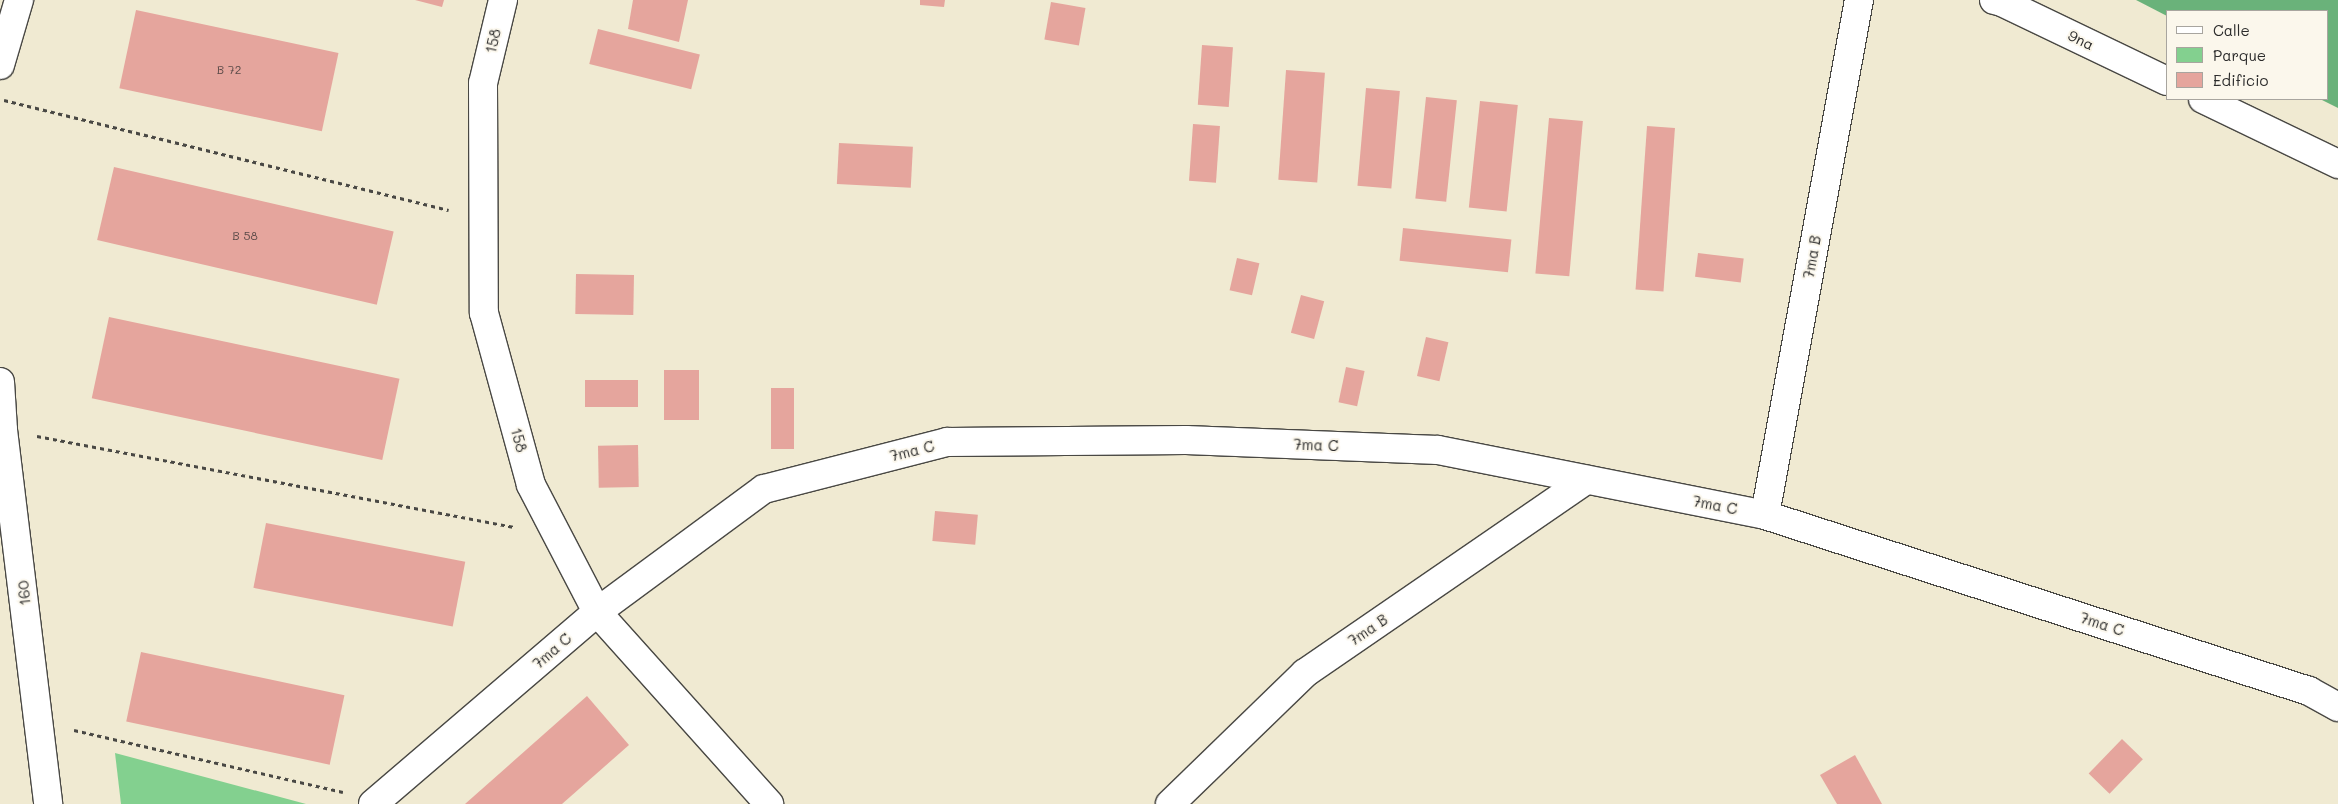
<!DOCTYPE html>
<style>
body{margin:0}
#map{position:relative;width:2338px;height:804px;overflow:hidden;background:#f0ead2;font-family:Mali,sans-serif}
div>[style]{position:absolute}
.green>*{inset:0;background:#83d08f}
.forest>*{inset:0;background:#6ab27a}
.building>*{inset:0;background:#e5a59d;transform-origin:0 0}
.path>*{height:3px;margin-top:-1.5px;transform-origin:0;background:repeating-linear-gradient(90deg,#494844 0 4px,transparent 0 8px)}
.roads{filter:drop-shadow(1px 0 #494844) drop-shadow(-1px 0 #494844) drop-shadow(0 1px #494844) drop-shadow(0 -1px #494844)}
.minor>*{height:28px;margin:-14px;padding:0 14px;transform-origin:14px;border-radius:14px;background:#fff}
span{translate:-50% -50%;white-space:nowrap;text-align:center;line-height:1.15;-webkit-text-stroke:4px #fbf7ec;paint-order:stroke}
.number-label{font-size:12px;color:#5a4a48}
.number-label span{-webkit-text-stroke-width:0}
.street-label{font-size:15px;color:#2b2b2b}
.legend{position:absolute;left:2166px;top:10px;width:162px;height:90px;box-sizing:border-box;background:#fbf7ec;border:1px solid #a8a59f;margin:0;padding:6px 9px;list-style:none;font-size:15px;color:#2b2b2b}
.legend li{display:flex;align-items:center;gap:10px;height:25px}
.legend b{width:25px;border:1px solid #a8a59f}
</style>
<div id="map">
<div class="green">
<i style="clip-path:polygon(115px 753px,306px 804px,121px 804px)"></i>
</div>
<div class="forest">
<i style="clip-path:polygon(2136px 0,2338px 0,2338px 108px,2320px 99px,2327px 99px,2327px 11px,2167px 11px,2167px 16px)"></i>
</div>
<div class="building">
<i style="clip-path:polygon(415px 0,444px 0,442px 7px)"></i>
<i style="clip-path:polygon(633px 0,688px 0,679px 42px,628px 29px)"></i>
<i style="clip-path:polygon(920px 0,945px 0,944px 7px,920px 5px)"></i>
<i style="left:1051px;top:2px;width:35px;height:38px;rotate:10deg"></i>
<i style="left:136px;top:10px;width:207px;height:80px;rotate:12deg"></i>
<i style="left:598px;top:29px;width:105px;height:36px;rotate:14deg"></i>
<i style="left:1202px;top:45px;width:31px;height:60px;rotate:4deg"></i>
<i style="left:1286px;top:70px;width:39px;height:110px;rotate:4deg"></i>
<i style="left:1366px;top:88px;width:34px;height:98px;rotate:5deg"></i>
<i style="left:1426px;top:97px;width:31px;height:102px;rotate:6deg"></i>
<i style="left:1480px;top:101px;width:38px;height:107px;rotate:6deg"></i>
<i style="left:1549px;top:118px;width:34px;height:156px;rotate:5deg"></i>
<i style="left:1193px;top:124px;width:27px;height:57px;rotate:4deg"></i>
<i style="left:1647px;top:126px;width:28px;height:164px;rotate:4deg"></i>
<i style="left:839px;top:143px;width:74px;height:41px;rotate:3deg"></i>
<i style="left:114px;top:167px;width:287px;height:75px;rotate:13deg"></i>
<i style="left:1403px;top:228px;width:109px;height:33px;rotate:6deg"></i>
<i style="left:1698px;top:253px;width:46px;height:24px;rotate:7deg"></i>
<i style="left:1237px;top:258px;width:23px;height:33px;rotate:13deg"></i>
<i style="left:576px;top:274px;width:58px;height:40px;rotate:1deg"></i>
<i style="left:1301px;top:295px;width:24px;height:39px;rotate:15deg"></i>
<i style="left:109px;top:317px;width:297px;height:83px;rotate:12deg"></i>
<i style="left:1426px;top:337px;width:23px;height:40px;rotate:13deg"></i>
<i style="left:1346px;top:367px;width:19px;height:36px;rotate:12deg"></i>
<i style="left:664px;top:370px;width:35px;height:50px"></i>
<i style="left:585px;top:380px;width:53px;height:27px"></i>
<i style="left:794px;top:388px;width:61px;height:23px;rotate:90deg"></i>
<i style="left:638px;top:445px;width:42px;height:40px;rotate:89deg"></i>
<i style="left:935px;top:511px;width:43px;height:30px;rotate:5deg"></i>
<i style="left:266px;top:523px;width:203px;height:66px;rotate:11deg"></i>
<i style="left:141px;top:652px;width:208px;height:71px;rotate:12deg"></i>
<i style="clip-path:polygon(587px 696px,629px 745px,562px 804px,465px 804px)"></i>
<i style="left:2122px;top:739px;width:29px;height:48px;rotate:44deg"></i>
<i style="clip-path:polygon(1855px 755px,1882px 804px,1837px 804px,1820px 775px)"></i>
</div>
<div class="path">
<i style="left:4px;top:100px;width:458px;rotate:13.9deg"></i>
<i style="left:37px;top:436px;width:486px;rotate:10.8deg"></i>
<i style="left:74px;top:730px;width:276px;rotate:13deg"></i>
</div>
<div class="roads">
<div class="minor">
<i style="left:503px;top:0;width:85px;rotate:103.5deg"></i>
<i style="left:483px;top:83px;width:230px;rotate:89.8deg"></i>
<i style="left:484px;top:313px;width:178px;rotate:74.7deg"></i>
<i style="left:531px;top:485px;width:143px;rotate:62.5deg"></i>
<i style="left:597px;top:612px;width:258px;rotate:48.1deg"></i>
<i style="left:1994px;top:0;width:8px;rotate:14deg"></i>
<i style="left:2002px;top:2px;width:183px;rotate:25.6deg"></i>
<i style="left:0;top:65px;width:68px;rotate:-73.7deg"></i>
<i style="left:2203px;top:99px;width:150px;rotate:25.7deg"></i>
<i style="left:0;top:382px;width:48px;rotate:86.4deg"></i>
<i style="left:3px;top:430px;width:377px;rotate:83.1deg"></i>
<i style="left:1765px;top:515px;width:524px;rotate:-79.66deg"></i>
<i style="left:373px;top:804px;width:295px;rotate:-40.6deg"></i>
<i style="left:597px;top:612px;width:207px;rotate:-36.4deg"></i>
<i style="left:764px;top:489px;width:189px;rotate:-14.4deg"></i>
<i style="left:947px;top:442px;width:239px;rotate:-0.5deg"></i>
<i style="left:1186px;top:440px;width:252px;rotate:2.3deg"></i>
<i style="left:1438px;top:450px;width:333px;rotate:11.2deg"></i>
<i style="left:1765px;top:515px;width:572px;rotate:17.93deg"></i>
<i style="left:2309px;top:691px;width:33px;rotate:29deg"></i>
<i style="left:1170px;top:804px;width:188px;rotate:-44.1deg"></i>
<i style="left:1305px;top:673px;width:341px;rotate:-34.5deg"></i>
</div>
</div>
<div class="number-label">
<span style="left:229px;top:70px">B 72</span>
<span style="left:245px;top:236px">B 58</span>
</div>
<div class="street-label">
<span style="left:2081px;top:40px;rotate:26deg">9na</span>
<span style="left:493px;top:41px;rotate:-77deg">158</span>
<span style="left:1812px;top:257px;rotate:-80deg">7ma B</span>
<span style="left:519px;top:440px;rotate:75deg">158</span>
<span style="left:1316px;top:445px;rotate:2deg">7ma C</span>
<span style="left:912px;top:451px;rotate:-14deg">7ma C</span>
<span style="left:1715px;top:505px;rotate:11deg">7ma C</span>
<span style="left:24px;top:593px;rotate:-96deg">160</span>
<span style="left:2102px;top:624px;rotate:18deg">7ma C</span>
<span style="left:1368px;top:630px;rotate:-34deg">7ma B</span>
<span style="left:552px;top:651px;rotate:-41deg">7ma C</span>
</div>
<ul class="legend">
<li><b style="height:6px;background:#fff"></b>Calle</li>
<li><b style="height:14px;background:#83d08f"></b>Parque</li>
<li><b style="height:14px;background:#e5a59d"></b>Edificio</li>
</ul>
</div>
